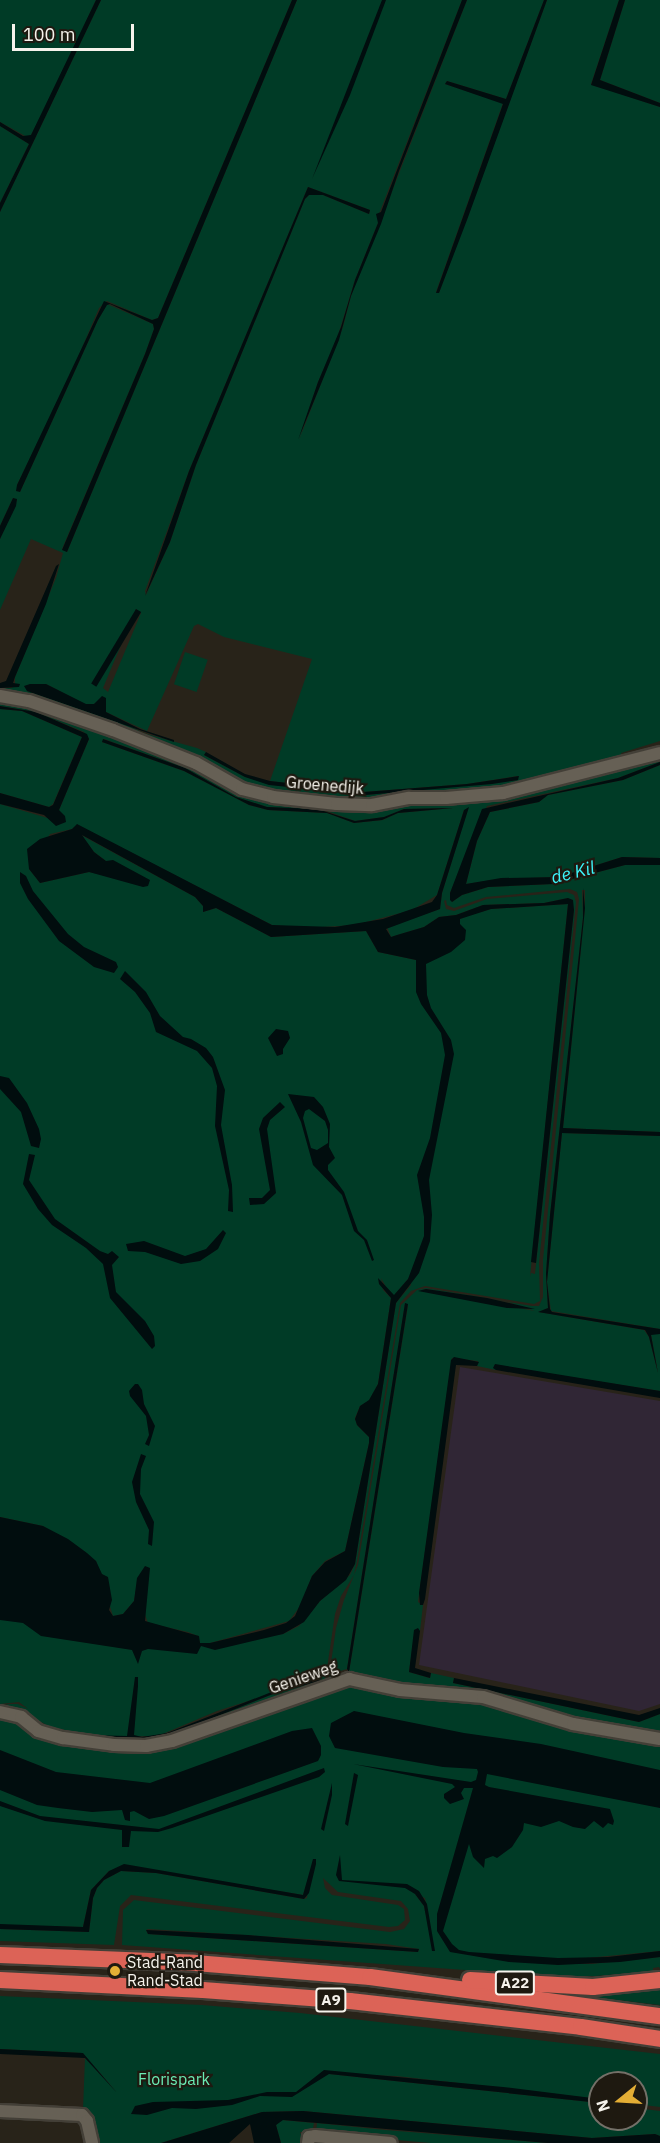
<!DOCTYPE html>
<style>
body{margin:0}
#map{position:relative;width:660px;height:2143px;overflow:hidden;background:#282319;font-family:"IBM Plex Sans",sans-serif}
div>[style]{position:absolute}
.industrial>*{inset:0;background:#302635}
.green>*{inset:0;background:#003b26;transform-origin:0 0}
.water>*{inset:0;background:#010d0e;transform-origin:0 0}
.roads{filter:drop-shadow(2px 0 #433f37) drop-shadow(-2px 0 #433f37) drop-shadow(0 2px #433f37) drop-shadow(0 -2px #433f37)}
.minor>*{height:12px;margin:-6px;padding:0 6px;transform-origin:6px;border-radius:6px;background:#666055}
.highway>*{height:16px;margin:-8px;padding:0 8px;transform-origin:8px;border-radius:8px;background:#dc6357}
.dots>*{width:16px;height:16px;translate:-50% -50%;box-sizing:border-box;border:3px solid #1e1910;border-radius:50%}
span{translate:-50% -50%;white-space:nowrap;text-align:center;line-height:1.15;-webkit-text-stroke:4.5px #1e1910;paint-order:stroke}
.shield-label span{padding:2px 4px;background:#1e1910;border:2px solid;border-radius:4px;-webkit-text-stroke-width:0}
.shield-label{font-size:15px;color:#f6f3ec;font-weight:700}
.street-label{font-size:16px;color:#f6f3ec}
.poi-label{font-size:16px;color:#f6f3ec}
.left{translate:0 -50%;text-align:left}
.park-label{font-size:16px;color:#6bebb4}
.water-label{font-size:18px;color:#3cf4fa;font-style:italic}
.north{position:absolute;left:588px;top:2071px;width:60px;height:60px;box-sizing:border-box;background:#1e1910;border:2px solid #747068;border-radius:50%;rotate:252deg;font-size:16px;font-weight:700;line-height:24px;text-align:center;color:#f6f3ec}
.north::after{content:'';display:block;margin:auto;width:21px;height:27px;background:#e4ae35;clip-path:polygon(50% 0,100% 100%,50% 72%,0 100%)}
.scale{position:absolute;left:12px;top:24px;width:122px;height:27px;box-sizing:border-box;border:3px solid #f6f3ec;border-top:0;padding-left:8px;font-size:18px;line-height:21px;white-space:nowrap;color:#f6f3ec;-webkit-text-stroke:4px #1e1910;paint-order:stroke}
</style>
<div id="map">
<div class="industrial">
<i style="clip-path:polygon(460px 1367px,660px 1401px,660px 1704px,639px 1711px,419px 1665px)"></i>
</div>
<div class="green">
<i style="clip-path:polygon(0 0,96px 0,50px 100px,31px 135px,27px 137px,0 122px)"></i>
<i style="clip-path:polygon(evenodd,101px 0,292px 0,158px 318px,152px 320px,107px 301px,99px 308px,73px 369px,17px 485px,20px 492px,98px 320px,107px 304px,153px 324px,154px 329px,145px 354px,62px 549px,67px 552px,297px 0,462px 0,379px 214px,378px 223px,355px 280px,335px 345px,318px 382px,299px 440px,343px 327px,351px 296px,467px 0,544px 0,506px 99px,447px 81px,445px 84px,503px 103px,436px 292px,439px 293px,547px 0,619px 0,591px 84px,660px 107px,660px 741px,621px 753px,623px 760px,520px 785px,370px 804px,262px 792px,0 694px,0 688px,12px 688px,15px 684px,15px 677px,56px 578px,63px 553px,31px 539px,0 610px,0 539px,17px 500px,13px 498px,0 526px,0 212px,101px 0,308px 187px,370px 210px,369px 214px,323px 195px,309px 195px,305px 199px,196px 465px,170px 542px,146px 595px,145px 591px,189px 471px,308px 187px,101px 0,136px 609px,141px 613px,108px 692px,103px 688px,136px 609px,101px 0,198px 624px,224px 637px,312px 659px,270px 781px,339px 790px,351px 790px,357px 786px,364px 792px,467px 784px,518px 776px,518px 780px,365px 795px,292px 788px,245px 777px,204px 755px,206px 752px,197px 748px,143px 733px,121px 722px,27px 691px,46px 684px,86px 705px,106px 702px,106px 712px,147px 731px,194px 626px,198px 624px)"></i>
<i style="clip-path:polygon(625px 0,660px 0,660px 103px,600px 80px)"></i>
<i style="clip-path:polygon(0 126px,29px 144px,0 203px)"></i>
<i style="left:185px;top:652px;width:24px;height:34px;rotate:19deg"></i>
<i style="clip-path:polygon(evenodd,0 699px,27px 704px,192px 764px,232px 788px,366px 811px,660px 757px,660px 762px,618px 778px,487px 806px,450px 893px,452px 902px,462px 895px,488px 887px,553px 884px,625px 865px,660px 865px,660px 1132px,563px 1128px,585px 908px,585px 890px,582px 890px,583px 918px,550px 1215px,546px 1274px,548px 1308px,539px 1312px,644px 1330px,649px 1337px,658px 1373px,651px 1334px,660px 1334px,660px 1391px,494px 1365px,496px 1370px,477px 1366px,478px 1361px,452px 1358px,418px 1602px,423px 1605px,420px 1631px,415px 1629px,409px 1672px,426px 1677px,430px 1678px,431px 1673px,454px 1678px,453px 1683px,639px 1722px,660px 1714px,660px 1735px,410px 1688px,364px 1676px,410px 1684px,354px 1672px,352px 1676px,331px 1680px,329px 1677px,336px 1628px,344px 1600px,358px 1565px,401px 1305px,417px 1290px,426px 1288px,532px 1306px,539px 1306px,543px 1297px,543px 1260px,579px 899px,577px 892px,570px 889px,486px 897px,454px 908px,447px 905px,446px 900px,444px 901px,446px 909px,454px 911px,487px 899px,567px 892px,574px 895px,576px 902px,539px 1263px,540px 1301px,534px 1304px,425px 1286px,411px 1291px,400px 1303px,357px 1561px,354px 1575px,341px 1596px,335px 1614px,325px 1682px,169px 1739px,147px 1743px,58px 1735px,0 1711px,0 1706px,10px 1704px,18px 1704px,28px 1709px,19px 1702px,0 1704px,0 1608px,200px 1646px,283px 1634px,299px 1626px,320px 1601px,350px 1575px,355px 1564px,396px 1303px,411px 1285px,408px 1279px,394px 1296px,390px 1294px,381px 1278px,383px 1290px,391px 1298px,378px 1384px,369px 1401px,360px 1406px,355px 1418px,357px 1425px,369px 1437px,369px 1443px,345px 1551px,325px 1561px,312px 1576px,301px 1605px,289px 1621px,210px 1643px,200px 1643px,198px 1636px,188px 1632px,148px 1623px,136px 1590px,134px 1601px,123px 1614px,113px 1616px,96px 1561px,43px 1526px,0 1517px,0 804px,51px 819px,59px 810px,89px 739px,84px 732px,36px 712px,0 706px,0 699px,104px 739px,185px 768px,236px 797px,267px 807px,327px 811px,355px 821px,384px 817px,404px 809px,453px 808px,398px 813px,383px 820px,354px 823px,327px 813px,268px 810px,249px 805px,184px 771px,102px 742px,104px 739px,0 699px,464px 810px,467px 810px,466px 815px,442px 893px,440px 909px,387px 927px,391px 937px,424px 927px,439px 917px,456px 915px,483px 905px,544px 903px,568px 898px,574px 910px,535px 1274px,531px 1273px,530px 1277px,568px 904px,491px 909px,467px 916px,460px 919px,460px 924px,416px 960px,378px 952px,366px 931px,271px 937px,216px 908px,203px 912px,203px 906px,195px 897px,81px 835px,94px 852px,106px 861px,110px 876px,89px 872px,40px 883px,29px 869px,50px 834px,72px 829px,77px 825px,272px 925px,306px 928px,355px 925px,412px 910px,437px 895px,464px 810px,0 699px,426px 1289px,508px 1302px,535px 1311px,421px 1290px,426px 1289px,0 699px,405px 1304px,408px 1305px,352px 1654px,349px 1671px,338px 1675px,337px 1672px,347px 1669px,405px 1304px,0 699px,319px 1678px,320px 1681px,273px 1694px,183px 1730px,145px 1740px,118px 1740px,49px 1729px,36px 1719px,50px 1727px,100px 1737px,158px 1736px,217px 1711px,319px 1678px)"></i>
<i style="clip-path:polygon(0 709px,22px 711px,82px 737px,53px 804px,49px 807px,0 793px)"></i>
<i style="clip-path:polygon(660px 765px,660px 858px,622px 857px,559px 877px,501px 879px,466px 884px,477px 841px,490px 812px,539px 802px,548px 795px,623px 780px)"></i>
<i style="clip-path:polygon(562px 1133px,660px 1136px,660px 1329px,551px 1311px,547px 1282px)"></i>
<i style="clip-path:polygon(evenodd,352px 1684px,460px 1697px,660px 1740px,660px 1951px,534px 1963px,591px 1964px,660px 1957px,660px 1969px,659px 1967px,653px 1968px,653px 1971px,596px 1976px,547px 1976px,122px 1945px,123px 1910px,134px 1900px,390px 1932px,404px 1929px,410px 1921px,408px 1909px,401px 1901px,338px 1892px,323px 1878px,325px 1888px,332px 1895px,398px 1905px,404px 1909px,405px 1920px,398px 1926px,389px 1927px,131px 1895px,120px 1906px,114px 1945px,0 1941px,0 1929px,89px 1932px,93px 1898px,97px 1888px,104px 1880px,121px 1871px,156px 1873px,304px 1899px,307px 1898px,309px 1876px,303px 1895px,133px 1867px,109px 1871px,91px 1890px,83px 1927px,0 1925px,0 1715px,131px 1749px,352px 1684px,415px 1894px,425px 1898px,434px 1952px,424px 1906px,415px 1894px,352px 1684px,148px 1929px,386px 1944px,419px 1949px,418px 1952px,148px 1934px,146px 1930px,148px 1929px)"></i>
<i style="clip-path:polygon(660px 1987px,660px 2005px,550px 1992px,635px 1991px)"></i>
<i style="clip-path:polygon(0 1996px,202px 2005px,300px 2013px,660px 2054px,660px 2107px,636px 2104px,636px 2083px,600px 2083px,600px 2099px,396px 2076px,329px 2074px,600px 2103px,600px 2119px,636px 2119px,636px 2108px,660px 2111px,660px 2136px,655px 2134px,592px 2138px,303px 2111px,262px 2112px,161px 2143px,99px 2143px,93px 2116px,83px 2109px,85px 2058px,117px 2092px,82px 2053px,0 2049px)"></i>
<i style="clip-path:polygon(282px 2120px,314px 2123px,312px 2133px,300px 2132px,304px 2143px,281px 2143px,276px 2125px)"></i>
<i style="clip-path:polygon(317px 2123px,385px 2130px,548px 2143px,431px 2143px,316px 2133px)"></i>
</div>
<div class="water">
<i style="clip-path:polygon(96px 0,101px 0,0 212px,0 203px,29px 144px,0 126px,0 122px,23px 136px,31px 135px)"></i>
<i style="clip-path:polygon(292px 0,297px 0,67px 552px,62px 550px,145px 354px,154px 329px,153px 324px,110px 304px,107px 305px,98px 320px,20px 492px,16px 491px,17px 485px,104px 301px,152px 320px,158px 318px)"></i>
<i style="clip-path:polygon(382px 0,386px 0,350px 95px,312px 179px)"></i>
<i style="clip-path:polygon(462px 0,467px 0,399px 171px,381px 224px,351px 296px,339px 340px,298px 440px,318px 382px,341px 327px,355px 280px,378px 223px,376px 214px,381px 212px)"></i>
<i style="clip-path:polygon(544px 0,547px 0,467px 220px,439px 293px,436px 293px,503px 104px,445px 84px,447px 81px,506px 99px)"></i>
<i style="clip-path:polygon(619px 0,625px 0,600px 80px,660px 103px,660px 107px,591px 85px)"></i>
<i style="clip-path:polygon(308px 187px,370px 210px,369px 214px,323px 195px,309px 195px,305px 199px,196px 465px,170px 542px,145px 596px,189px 471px)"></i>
<i style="clip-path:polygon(13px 498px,17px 499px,16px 506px,0 539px,0 526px)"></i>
<i style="clip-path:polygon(59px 564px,46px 604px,15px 677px,13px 683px,20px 684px,19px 687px,0 688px,0 683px,6px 681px,56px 566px)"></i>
<i style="left:136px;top:609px;width:6px;height:87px;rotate:31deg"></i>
<i style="clip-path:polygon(30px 684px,46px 684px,86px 704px,94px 704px,102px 696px,106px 698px,106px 712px,140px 729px,174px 740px,174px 742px,27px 691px,24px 686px)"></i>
<i style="clip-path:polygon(0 706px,36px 712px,87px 734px,89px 739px,59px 810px,65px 816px,66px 822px,56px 826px,44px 815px,0 804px,0 793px,49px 807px,53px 805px,82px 737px,22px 711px,0 709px)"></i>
<i style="clip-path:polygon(103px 739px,185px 768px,236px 797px,267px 807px,317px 809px,355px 821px,384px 817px,404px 809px,453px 808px,398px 813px,382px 820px,354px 823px,327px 813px,268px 810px,249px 805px,184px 771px,102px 742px)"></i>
<i style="clip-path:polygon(206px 752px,245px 774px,270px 781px,351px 790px,353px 781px,356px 781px,359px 790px,364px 792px,467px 784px,519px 776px,518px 780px,492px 784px,365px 795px,269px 785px,245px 777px,204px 755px)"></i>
<i style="clip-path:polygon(660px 762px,660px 765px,623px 780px,548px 795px,539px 802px,490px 812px,477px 841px,466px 884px,501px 878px,559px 877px,622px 857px,660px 858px,660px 865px,625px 865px,553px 884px,488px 887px,462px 895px,452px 902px,450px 900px,450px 893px,482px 809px,618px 778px)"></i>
<i style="clip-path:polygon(469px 807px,442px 893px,440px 909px,386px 929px,391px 937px,397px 935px,424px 927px,439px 917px,456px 915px,483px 905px,544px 903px,568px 898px,573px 900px,574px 910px,536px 1263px,531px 1262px,568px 904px,491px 909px,460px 919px,460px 924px,466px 930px,465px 940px,451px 952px,426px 964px,427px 995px,431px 1008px,451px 1040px,454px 1054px,429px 1180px,432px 1215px,430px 1241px,419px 1273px,396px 1303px,355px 1564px,346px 1580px,320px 1601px,304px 1622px,283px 1634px,215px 1650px,201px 1646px,197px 1654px,148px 1649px,142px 1651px,138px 1664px,132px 1650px,41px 1636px,23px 1623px,0 1620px,0 1517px,43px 1526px,68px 1539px,87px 1553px,96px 1561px,102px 1574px,108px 1577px,112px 1600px,109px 1610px,113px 1616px,123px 1614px,134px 1601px,137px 1578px,145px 1566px,150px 1568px,145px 1621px,199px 1636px,200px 1643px,210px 1643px,264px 1630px,286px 1623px,295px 1616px,312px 1576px,325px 1562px,345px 1551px,369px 1443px,369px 1437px,357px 1425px,355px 1419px,360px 1406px,369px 1400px,378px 1384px,391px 1298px,379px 1284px,378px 1278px,394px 1295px,408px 1279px,424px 1236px,424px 1217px,417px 1175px,430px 1138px,445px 1055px,441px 1033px,421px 1004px,416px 992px,416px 960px,378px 952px,366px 931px,271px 937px,216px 908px,203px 912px,203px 906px,195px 897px,82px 835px,94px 852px,106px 861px,113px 860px,150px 880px,148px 886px,143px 887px,89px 872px,40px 883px,29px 869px,27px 849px,40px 839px,72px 829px,77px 824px,272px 925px,335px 927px,383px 919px,432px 902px,437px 895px,464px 810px)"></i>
<i style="clip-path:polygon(20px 872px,26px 876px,33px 891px,68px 934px,84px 947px,116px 962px,118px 967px,114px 973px,94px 967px,59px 941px,28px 899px,20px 883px)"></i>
<i style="clip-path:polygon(583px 888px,585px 908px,563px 1128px,660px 1132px,660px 1136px,562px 1133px,547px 1282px,550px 1309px,552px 1312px,660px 1329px,660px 1334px,651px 1335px,658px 1373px,649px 1337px,645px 1330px,538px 1312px,548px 1308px,546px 1274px,550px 1215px,583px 918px)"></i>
<i style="clip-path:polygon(125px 971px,146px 992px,160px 1016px,183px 1037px,191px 1039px,206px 1048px,213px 1057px,225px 1090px,221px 1125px,232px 1185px,233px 1212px,228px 1211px,229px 1190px,215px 1126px,217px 1086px,212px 1068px,197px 1051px,156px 1032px,150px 1013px,135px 992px,120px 979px)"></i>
<i style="clip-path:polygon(276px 1029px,288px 1031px,290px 1038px,283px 1049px,283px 1054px,277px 1056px,268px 1038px)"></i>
<i style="clip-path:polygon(0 1076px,9px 1078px,27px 1103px,39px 1129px,41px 1139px,39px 1148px,31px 1146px,21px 1112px,0 1089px)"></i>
<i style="clip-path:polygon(evenodd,288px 1094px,314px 1097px,323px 1107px,330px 1124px,329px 1147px,335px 1158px,328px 1165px,328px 1170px,344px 1192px,358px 1231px,367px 1240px,374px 1260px,372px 1261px,364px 1240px,354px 1231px,342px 1195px,313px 1165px,301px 1122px,288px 1094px,309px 1109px,325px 1121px,328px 1130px,328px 1143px,317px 1150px,311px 1148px,303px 1118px,305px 1111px,309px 1109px)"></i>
<i style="clip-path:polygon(280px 1102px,285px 1107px,270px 1120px,267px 1129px,276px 1193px,264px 1204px,250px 1205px,249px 1198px,262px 1198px,270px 1190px,259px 1129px,263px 1118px)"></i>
<i style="clip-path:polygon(29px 1154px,35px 1155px,29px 1180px,55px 1219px,100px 1251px,108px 1254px,112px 1251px,119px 1257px,112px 1265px,116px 1292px,145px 1321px,154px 1336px,155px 1346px,152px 1349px,110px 1298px,103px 1264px,86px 1248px,52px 1225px,38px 1209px,23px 1184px)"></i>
<i style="clip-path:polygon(223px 1230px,226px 1233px,218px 1249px,200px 1261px,181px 1264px,145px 1252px,128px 1251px,126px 1244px,144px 1241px,185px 1256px,206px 1249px)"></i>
<i style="clip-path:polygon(426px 1289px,487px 1298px,535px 1309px,507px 1308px,418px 1291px)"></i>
<i style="clip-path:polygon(405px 1303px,408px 1304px,349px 1672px,347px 1669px)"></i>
<i style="clip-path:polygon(454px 1357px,479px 1362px,477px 1366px,456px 1365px,425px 1599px,423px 1605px,420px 1605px,419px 1593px,451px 1360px)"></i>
<i style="clip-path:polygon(495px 1364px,660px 1391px,660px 1398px,496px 1370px,493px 1368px)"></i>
<i style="clip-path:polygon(135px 1384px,138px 1384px,142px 1390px,144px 1404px,155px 1426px,149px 1446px,145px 1444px,149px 1435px,146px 1416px,130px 1396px,129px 1391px)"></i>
<i style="clip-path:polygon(141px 1454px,146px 1456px,141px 1469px,140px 1494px,154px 1522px,152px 1546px,148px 1544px,149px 1530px,136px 1502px,132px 1482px)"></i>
<i style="clip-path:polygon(418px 1628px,420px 1631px,415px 1668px,431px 1673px,430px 1678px,409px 1672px,414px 1630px)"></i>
<i style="clip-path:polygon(135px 1677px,138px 1677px,138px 1686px,134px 1735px,142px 1737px,167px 1733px,269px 1693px,319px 1678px,320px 1681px,273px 1694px,162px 1738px,118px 1740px,76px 1735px,49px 1729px,34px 1720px,50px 1727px,86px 1735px,127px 1736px)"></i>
<i style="clip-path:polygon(454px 1678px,639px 1715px,660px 1708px,660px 1714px,639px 1722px,453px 1683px)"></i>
<i style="clip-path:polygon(354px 1711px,464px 1733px,541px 1744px,660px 1770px,660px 1808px,487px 1774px,485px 1785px,489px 1787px,610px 1809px,614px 1821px,613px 1825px,608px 1823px,603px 1828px,594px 1821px,585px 1829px,573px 1827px,559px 1821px,541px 1827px,524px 1823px,523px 1830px,512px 1847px,497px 1858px,493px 1856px,485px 1859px,484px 1868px,473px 1857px,469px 1844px,443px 1931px,452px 1944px,459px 1950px,469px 1952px,558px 1958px,608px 1957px,660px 1951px,660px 1957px,620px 1962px,558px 1965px,509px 1962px,450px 1952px,437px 1931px,437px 1914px,473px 1788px,464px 1788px,461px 1793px,464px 1799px,450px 1804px,444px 1798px,444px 1794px,455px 1787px,452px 1784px,353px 1764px,471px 1782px,476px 1780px,478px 1772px,477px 1769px,443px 1767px,335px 1748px,329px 1736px,331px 1723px)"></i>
<i style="clip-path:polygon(312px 1728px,321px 1746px,321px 1755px,318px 1761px,164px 1816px,149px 1819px,134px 1811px,130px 1812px,130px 1821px,125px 1820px,122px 1810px,92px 1812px,58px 1808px,37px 1805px,0 1790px,0 1750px,56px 1772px,150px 1783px,292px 1731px)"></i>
<i style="clip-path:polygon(324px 1768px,325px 1772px,319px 1777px,172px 1828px,158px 1832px,131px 1831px,129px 1847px,122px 1847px,122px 1830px,45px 1821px,0 1806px,0 1801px,40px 1816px,159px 1829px)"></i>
<i style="clip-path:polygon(354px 1773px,358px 1775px,348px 1826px,345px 1824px)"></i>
<i style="clip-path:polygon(332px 1783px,332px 1795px,324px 1831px,321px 1829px)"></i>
<i style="clip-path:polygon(340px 1855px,342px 1880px,407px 1884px,419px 1891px,427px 1904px,435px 1951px,432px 1951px,424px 1906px,415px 1894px,405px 1888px,339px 1881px,336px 1875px)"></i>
<i style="clip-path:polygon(313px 1859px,316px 1859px,316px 1864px,309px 1893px,304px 1899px,156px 1873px,121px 1871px,104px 1880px,97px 1888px,93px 1898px,89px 1932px,0 1929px,0 1924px,83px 1927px,91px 1890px,109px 1871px,124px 1864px,303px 1895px)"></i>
<i style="clip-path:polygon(146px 1930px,248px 1935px,419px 1949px,418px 1952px,148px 1934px)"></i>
<i style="clip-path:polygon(0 2049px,83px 2053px,117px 2093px,85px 2058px,0 2054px)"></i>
<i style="clip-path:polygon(324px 2070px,503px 2087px,600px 2099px,600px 2103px,329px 2074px,292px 2097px,260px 2096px,232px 2105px,196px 2109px,172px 2108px,147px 2115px,131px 2114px,135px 2106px,153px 2102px,228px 2100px,267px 2092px,296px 2092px)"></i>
<i style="clip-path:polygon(303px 2111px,592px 2138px,655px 2134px,660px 2136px,660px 2143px,548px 2143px,283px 2120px,276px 2125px,281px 2143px,254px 2143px,250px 2124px,229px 2143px,161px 2143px,262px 2112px)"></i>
</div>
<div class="roads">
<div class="minor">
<i style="left:0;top:696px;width:29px;rotate:10deg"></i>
<i style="left:29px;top:701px;width:89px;rotate:19deg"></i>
<i style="left:113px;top:730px;width:89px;rotate:21.7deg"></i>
<i style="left:196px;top:763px;width:53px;rotate:29.5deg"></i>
<i style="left:242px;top:789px;width:32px;rotate:14deg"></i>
<i style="left:273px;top:797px;width:64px;rotate:6.2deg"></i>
<i style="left:337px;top:804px;width:35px;rotate:2deg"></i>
<i style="left:372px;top:805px;width:38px;rotate:-11deg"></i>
<i style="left:409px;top:798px;width:37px"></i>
<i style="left:446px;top:798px;width:57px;rotate:-5deg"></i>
<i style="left:503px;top:793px;width:162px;rotate:-14.3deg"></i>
<i style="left:0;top:1712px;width:22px;rotate:13deg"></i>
<i style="left:21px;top:1717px;width:22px;rotate:39deg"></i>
<i style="left:38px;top:1731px;width:26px;rotate:16deg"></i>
<i style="left:63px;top:1738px;width:51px;rotate:7.8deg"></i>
<i style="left:114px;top:1745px;width:32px;rotate:2deg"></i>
<i style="left:146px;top:1746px;width:26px;rotate:-11deg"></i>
<i style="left:172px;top:1741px;width:188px;rotate:-19.3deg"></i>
<i style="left:349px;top:1679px;width:52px;rotate:12.2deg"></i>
<i style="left:400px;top:1690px;width:83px;rotate:4.8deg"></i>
<i style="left:483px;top:1697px;width:94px;rotate:16.7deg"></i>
<i style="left:573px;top:1724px;width:88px;rotate:9.8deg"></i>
<i style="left:0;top:2111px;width:82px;rotate:2.8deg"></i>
<i style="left:82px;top:2115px;width:8px;rotate:50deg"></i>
<i style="left:87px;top:2121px;width:23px;rotate:77deg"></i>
<i style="left:308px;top:2143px;width:6px;rotate:-81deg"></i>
<i style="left:309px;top:2137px;width:6px;rotate:-9deg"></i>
<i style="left:315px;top:2136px;width:76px;rotate:5.3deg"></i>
</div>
<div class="highway">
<i style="left:0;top:1955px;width:195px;rotate:2.3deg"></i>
<i style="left:195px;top:1963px;width:176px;rotate:4.6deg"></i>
<i style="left:370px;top:1977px;width:293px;rotate:7.7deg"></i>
<i style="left:0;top:1980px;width:203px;rotate:2.8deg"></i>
<i style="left:203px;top:1990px;width:147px;rotate:4.3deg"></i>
<i style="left:350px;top:2001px;width:232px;rotate:6.4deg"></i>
<i style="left:581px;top:2027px;width:80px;rotate:8.6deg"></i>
<i style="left:470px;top:1980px;width:123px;rotate:3.3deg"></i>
<i style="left:593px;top:1987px;width:67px;rotate:-6deg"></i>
</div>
</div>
<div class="dots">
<i style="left:115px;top:1971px;background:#e4ae35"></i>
</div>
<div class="shield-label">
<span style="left:515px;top:1983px">A22</span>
<span style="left:331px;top:2000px">A9</span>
</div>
<div class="street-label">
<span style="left:325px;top:785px;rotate:5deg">Groenedijk</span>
<span style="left:303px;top:1677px;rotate:-19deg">Genieweg</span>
</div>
<div class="poi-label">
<span class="left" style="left:127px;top:1971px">Stad-Rand<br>Rand-Stad</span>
</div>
<div class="park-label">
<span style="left:174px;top:2079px">Florispark</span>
</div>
<div class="water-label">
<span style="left:573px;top:873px;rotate:-14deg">de Kil</span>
</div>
<div class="north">N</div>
<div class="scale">100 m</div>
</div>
